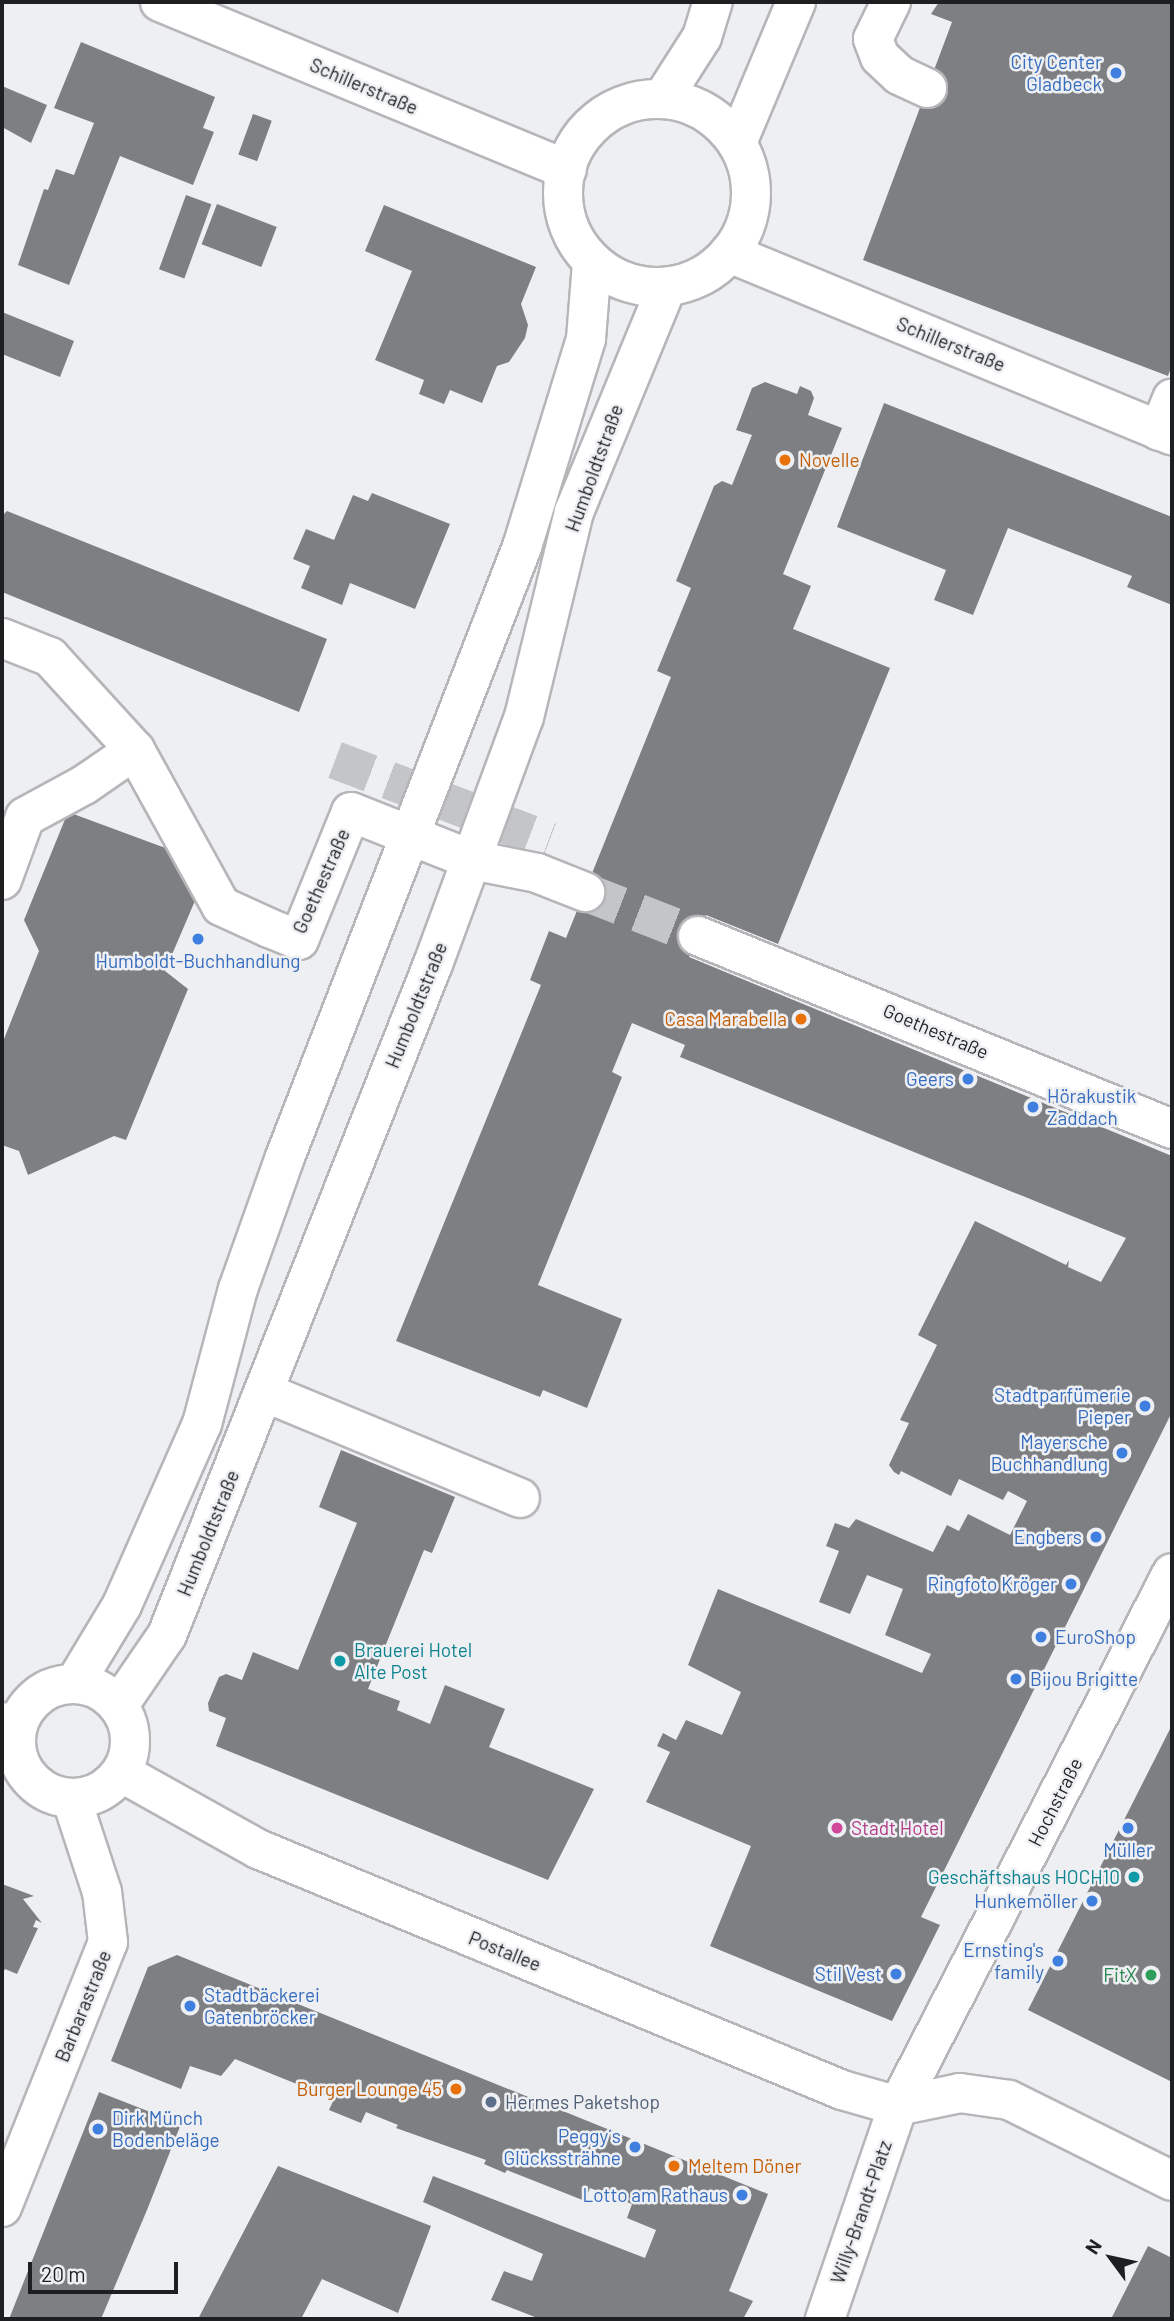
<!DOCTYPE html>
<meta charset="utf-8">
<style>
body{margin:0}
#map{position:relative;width:1174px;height:2321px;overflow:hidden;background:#eeeff2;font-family:Barlow,sans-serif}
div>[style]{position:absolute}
.building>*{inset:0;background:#7e7f82;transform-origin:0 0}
.minor-tunnel>*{height:38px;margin-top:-19px;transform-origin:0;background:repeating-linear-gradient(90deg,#c4c5c8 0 38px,transparent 0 57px)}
.roads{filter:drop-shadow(2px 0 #b6b6b9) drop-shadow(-2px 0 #b6b6b9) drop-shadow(0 2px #b6b6b9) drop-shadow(0 -2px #b6b6b9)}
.minor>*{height:38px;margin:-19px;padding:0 19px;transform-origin:19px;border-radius:19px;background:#fff}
.major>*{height:38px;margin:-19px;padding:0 19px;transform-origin:19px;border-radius:19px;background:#fff}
.major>.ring{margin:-19px;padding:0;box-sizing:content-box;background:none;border:38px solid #fff;border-radius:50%}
.dots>*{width:19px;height:19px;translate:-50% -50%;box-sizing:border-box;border:4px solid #eeeff2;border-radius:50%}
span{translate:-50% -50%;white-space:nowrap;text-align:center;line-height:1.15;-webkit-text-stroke:5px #eeeff2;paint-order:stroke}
.shop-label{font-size:19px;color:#366cbe}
.right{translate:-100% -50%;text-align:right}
.left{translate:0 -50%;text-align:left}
.street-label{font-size:19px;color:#1e1f20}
.food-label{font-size:19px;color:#c56008}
.culture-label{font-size:19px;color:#0d838f}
.hotel-label{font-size:19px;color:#b23c85}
.leisure-label{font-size:19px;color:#27864d}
.service-label{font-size:19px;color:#4e5e75}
.frame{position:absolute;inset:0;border:4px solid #1e1f20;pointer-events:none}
.north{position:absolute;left:1076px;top:2223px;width:70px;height:70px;-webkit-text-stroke:5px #eeeff2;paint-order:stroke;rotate:303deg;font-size:19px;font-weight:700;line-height:28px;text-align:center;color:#1e1f20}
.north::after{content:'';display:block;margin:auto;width:24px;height:32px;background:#1e1f20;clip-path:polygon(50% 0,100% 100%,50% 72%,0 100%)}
.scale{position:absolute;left:28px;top:2262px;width:150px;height:32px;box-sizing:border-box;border:4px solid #1e1f20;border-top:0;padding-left:9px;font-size:21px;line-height:24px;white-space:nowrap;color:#1e1f20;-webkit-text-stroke:5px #eeeff2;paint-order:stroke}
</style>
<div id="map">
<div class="building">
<i style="clip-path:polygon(939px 2px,1172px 2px,1172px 365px,1168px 376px,863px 260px,952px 22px,931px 14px)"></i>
<i style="clip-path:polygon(81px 42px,215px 97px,203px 128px,214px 132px,193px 185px,120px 156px,69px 285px,18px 265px,44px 189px,48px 190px,56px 169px,74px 175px,94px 123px,54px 108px)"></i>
<i style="clip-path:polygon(2px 86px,47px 105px,31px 143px,2px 127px)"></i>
<i style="left:253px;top:114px;width:20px;height:43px;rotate:20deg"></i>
<i style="left:186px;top:195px;width:27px;height:79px;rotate:20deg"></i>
<i style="left:217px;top:204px;width:64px;height:43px;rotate:21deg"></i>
<i style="clip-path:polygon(384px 205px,536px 267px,521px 304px,528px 325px,525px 338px,509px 362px,497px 366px,482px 403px,450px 390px,444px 404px,419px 394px,424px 380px,375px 360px,412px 271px,365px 251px)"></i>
<i style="clip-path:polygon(2px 312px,74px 341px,60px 377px,2px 354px)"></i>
<i style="clip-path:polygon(765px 382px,797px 394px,800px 386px,811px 391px,814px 398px,808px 415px,842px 428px,783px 574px,811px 586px,793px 629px,890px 668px,778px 944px,706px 915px,689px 957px,1172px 1156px,1172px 1412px,921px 1917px,940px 1925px,892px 2021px,710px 1946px,751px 1846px,646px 1802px,670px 1752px,657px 1746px,663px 1733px,676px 1740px,686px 1720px,722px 1735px,741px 1692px,688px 1665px,718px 1589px,922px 1673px,931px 1654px,885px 1635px,903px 1589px,867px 1575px,850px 1614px,819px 1602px,839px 1551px,826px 1546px,835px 1523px,849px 1528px,856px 1519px,933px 1552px,947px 1525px,959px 1531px,968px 1514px,1010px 1535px,1027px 1501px,1008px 1491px,1003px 1500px,959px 1479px,951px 1496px,901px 1471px,899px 1475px,894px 1472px,889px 1465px,909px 1423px,900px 1420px,937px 1345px,918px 1335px,975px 1221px,1066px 1265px,1069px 1260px,1068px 1267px,1101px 1282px,1126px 1238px,680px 1057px,685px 1045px,632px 1023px,612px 1072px,622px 1077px,538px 1285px,622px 1319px,587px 1408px,543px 1390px,540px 1397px,396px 1341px,541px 985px,530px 980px,549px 931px,566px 938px,671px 677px,657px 671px,691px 588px,676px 581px,714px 486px,722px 481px,732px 485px,752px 435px,736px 430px,752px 388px)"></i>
<i style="clip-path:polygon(884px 403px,1172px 517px,1172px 605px,1127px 587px,1132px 576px,1008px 528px,973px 615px,934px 600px,946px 570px,837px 527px)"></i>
<i style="clip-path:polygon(372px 493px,450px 524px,415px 609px,350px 583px,342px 605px,301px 588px,310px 566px,293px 559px,306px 529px,334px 540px,353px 495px,368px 501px)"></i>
<i style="clip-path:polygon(7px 511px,327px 639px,299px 712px,2px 592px,2px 516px)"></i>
<i style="clip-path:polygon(68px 812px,187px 856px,200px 889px,165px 971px,188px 989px,126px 1140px,114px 1136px,28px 1175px,19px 1151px,2px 1145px,2px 1044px,39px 951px,24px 920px)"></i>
<i style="clip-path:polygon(341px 1450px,455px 1497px,432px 1553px,424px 1550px,368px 1689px,400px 1701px,397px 1710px,430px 1724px,445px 1685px,505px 1709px,489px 1747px,594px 1789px,548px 1880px,216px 1746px,226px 1718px,209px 1711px,208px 1703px,219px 1677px,226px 1674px,242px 1680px,253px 1652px,298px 1670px,357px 1523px,319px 1507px)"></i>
<i style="clip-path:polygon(1172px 1725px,1172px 2082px,1028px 2010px)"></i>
<i style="clip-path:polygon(2px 1884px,34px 1896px,23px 1899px,42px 1923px,36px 1920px,33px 1927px,38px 1928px,17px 1974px,5px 1969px,2px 1975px)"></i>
<i style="clip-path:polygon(177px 1955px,768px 2194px,729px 2291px,753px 2301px,743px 2319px,540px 2319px,491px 2300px,504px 2271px,532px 2281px,543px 2254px,423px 2202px,433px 2176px,645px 2258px,656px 2230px,627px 2218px,632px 2204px,590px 2188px,585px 2201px,507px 2170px,505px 2173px,484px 2164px,486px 2160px,396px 2128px,398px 2125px,366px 2112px,361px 2123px,329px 2110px,334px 2099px,235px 2059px,221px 2076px,190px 2066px,181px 2089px,111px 2061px,148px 1967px)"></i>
<i style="clip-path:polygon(99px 2092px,181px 2124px,147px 2210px,101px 2319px,9px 2319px)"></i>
<i style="clip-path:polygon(278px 2166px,431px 2226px,398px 2313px,322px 2279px,301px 2319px,198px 2319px)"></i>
<i style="clip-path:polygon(1148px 2246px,1172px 2258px,1172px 2319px,1111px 2319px)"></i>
</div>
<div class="minor-tunnel">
<i style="left:335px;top:760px;width:229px;rotate:20.7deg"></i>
<i style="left:585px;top:892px;width:121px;rotate:21.3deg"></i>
</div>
<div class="roads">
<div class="minor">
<i style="left:160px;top:2px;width:440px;rotate:22.4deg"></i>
<i style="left:891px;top:2px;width:41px;rotate:115.9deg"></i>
<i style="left:873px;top:39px;width:19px;rotate:69deg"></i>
<i style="left:880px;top:57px;width:26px;rotate:43deg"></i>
<i style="left:899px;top:75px;width:31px;rotate:25deg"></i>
<i style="left:729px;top:253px;width:479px;rotate:22.4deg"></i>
<i style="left:1159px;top:431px;width:35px;rotate:-68deg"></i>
<i style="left:2px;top:638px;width:52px;rotate:21.6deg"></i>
<i style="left:50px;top:657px;width:126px;rotate:47.6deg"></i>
<i style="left:135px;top:750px;width:178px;rotate:61.1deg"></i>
<i style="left:221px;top:906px;width:53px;rotate:24.6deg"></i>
<i style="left:269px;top:928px;width:32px;rotate:22deg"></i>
<i style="left:299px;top:940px;width:138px;rotate:-67.9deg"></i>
<i style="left:351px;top:812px;width:130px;rotate:21.6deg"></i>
<i style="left:472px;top:860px;width:66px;rotate:11.3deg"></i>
<i style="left:537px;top:873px;width:52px;rotate:21.6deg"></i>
<i style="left:2px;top:880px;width:67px;rotate:-69.9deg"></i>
<i style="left:25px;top:817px;width:67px;rotate:-28.5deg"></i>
<i style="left:84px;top:785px;width:62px;rotate:-34.5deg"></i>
<i style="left:698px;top:936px;width:512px;rotate:22.15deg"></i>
<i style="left:264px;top:1392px;width:277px;rotate:22.5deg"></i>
<i style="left:2px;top:1722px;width:15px;rotate:28deg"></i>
<i style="left:122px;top:1773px;width:156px;rotate:29.2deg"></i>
<i style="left:258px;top:1849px;width:632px;rotate:22.42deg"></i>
<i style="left:842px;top:2090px;width:58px;rotate:15.9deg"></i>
<i style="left:898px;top:2106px;width:63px;rotate:-11.8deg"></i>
<i style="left:960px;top:2093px;width:49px;rotate:8.1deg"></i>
<i style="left:1009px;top:2100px;width:182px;rotate:26.4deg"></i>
<i style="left:2px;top:2207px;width:285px;rotate:-68.2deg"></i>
<i style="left:108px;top:1942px;width:50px;rotate:-96.8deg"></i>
<i style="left:102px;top:1892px;width:97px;rotate:-108.1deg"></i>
<i style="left:825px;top:2319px;width:225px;rotate:-71.1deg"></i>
<i style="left:898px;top:2106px;width:599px;rotate:-62.79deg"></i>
</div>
<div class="major">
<i style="left:663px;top:98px;width:72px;rotate:-57.4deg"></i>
<i style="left:702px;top:37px;width:37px;rotate:-73deg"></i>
<i class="ring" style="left:563px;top:99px;width:150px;height:150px"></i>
<i style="left:737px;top:143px;width:153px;rotate:-67.3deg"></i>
<i style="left:75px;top:1683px;width:91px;rotate:-58.9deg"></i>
<i style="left:122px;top:1605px;width:198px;rotate:-66.2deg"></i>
<i style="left:202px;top:1424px;width:140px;rotate:-75.1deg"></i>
<i style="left:238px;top:1289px;width:140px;rotate:-70.4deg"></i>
<i style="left:285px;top:1157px;width:654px;rotate:-68.77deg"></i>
<i style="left:522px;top:547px;width:218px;rotate:-72.9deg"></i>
<i style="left:586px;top:339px;width:77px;rotate:-85.5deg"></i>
<i class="ring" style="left:16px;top:1684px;width:76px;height:76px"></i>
<i style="left:119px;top:1705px;width:85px;rotate:-55.6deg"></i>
<i style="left:167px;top:1635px;width:722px;rotate:-68.38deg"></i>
<i style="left:433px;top:964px;width:263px;rotate:-69.8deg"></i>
<i style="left:524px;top:717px;width:211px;rotate:-76.3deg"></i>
<i style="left:574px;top:512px;width:244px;rotate:-67.6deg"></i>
</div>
</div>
<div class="dots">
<i style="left:1116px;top:73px;background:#3f7fe0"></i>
<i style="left:785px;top:460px;background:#e8710a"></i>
<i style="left:198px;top:939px;background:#3f7fe0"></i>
<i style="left:801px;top:1019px;background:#e8710a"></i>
<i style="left:968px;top:1079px;background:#3f7fe0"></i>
<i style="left:1033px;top:1107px;background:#3f7fe0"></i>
<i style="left:1145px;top:1406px;background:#3f7fe0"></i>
<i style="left:1122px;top:1453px;background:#3f7fe0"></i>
<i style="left:1096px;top:1537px;background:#3f7fe0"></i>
<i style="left:1071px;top:1584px;background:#3f7fe0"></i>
<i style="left:1041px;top:1637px;background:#3f7fe0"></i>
<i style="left:340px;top:1661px;background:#0f9aa8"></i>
<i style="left:1016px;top:1679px;background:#3f7fe0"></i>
<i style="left:837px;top:1828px;background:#d1479c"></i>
<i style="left:1128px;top:1828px;background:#3f7fe0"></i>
<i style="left:1134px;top:1877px;background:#0f9aa8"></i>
<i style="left:1092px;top:1901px;background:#3f7fe0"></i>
<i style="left:1058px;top:1961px;background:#3f7fe0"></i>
<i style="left:896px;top:1974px;background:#3f7fe0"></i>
<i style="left:1151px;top:1975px;background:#2e9e5b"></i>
<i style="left:190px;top:2006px;background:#3f7fe0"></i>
<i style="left:456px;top:2089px;background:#e8710a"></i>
<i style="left:491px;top:2102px;background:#5c6f8a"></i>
<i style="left:98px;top:2129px;background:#3f7fe0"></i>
<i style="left:635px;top:2147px;background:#3f7fe0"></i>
<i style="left:674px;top:2166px;background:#e8710a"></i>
<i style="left:742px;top:2195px;background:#3f7fe0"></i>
</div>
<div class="shop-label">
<span class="right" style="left:1102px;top:73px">City Center<br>Gladbeck</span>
<span style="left:198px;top:961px">Humboldt-Buchhandlung</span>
<span class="right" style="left:954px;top:1079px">Geers</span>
<span class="left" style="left:1047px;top:1107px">Hörakustik<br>Zaddach</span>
<span class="right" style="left:1131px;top:1406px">Stadtparfümerie<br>Pieper</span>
<span class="right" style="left:1108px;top:1453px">Mayersche<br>Buchhandlung</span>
<span class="right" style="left:1082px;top:1537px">Engbers</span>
<span class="right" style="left:1057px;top:1584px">Ringfoto Kröger</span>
<span class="left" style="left:1055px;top:1637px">EuroShop</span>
<span class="left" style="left:1030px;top:1679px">Bijou Brigitte</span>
<span style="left:1128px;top:1850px">Müller</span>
<span class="right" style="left:1078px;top:1901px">Hunkemöller</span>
<span class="right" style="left:1044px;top:1961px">Ernsting's<br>family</span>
<span class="right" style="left:882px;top:1974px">Stil Vest</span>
<span class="left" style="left:204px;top:2006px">Stadtbäckerei<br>Gatenbröcker</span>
<span class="left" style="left:112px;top:2129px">Dirk Münch<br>Bodenbeläge</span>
<span class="right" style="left:621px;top:2147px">Peggy´s<br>Glückssträhne</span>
<span class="right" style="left:728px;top:2195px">Lotto am Rathaus</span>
</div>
<div class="street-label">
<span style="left:364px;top:86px;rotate:23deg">Schillerstraße</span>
<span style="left:951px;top:344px;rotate:22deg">Schillerstraße</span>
<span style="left:594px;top:468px;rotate:-70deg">Humboldtstraße</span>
<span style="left:321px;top:881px;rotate:-66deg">Goethestraße</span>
<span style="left:416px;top:1005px;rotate:-68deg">Humboldtstraße</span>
<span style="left:936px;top:1031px;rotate:23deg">Goethestraße</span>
<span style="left:208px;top:1533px;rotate:-68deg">Humboldtstraße</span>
<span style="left:1055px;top:1802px;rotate:-63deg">Hochstraße</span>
<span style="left:505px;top:1951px;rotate:22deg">Postallee</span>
<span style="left:83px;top:2006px;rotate:-68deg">Barbarastraße</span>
<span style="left:861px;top:2212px;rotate:-71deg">Willy-Brandt-Platz</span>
</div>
<div class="food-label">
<span class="left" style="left:799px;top:460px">Novelle</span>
<span class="right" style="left:787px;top:1019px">Casa Marabella</span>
<span class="right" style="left:442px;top:2089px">Burger Lounge 45</span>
<span class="left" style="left:688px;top:2166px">Meltem Döner</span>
</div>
<div class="culture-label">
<span class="left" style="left:354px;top:1661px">Brauerei Hotel<br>Alte Post</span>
<span class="right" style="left:1120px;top:1877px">Geschäftshaus HOCH10</span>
</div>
<div class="hotel-label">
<span class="left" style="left:851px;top:1828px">Stadt Hotel</span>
</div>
<div class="leisure-label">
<span class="right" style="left:1137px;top:1975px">FitX</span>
</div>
<div class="service-label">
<span class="left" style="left:505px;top:2102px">Hermes Paketshop</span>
</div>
<div class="frame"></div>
<div class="north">N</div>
<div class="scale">20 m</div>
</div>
